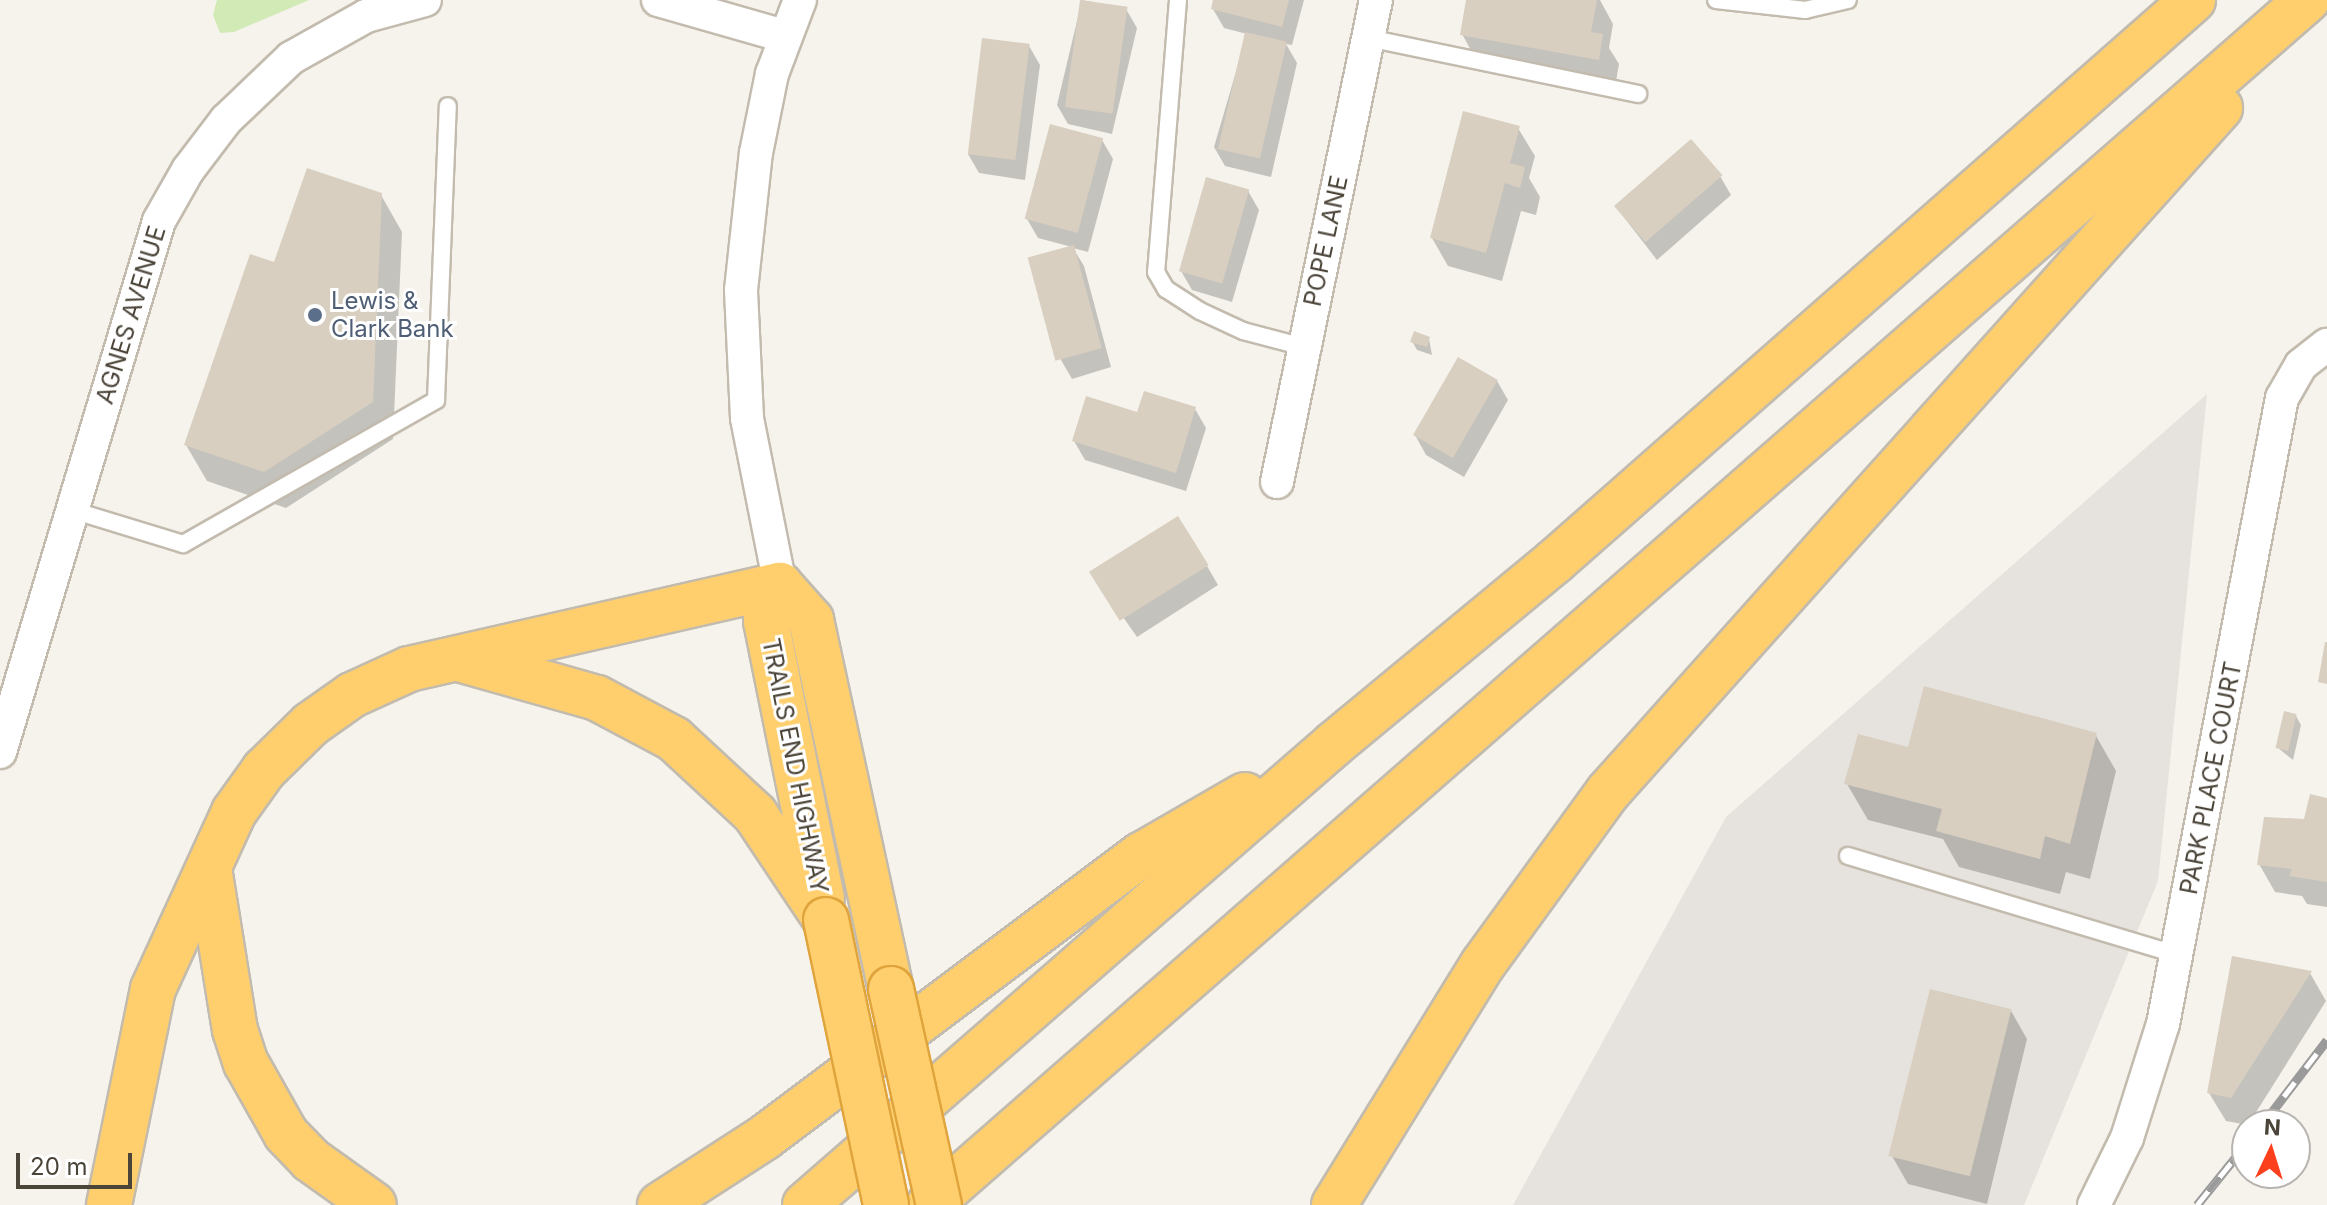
<!DOCTYPE html>
<style>
body{margin:0}
#map{position:relative;width:2327px;height:1205px;overflow:hidden;background:#f6f3ec;font-family:Inter,sans-serif}
div>[style]{position:absolute}
.industrial>*{inset:0;background:#e6e2dd}
.green>*{inset:0;background:#d2eab5}
.shadow>*{inset:0;background:#0003}
.building>*{inset:0;background:#d8cfc1;transform-origin:0 0}
.roads{filter:drop-shadow(2px 0 #c2bbae) drop-shadow(-2px 0 #c2bbae) drop-shadow(0 2px #c2bbae) drop-shadow(0 -2px #c2bbae)}
.lane>*{height:16px;margin:-8px;padding:0 8px;transform-origin:8px;border-radius:8px;background:#fff}
.street>*{height:32px;margin:-16px;padding:0 16px;transform-origin:16px;border-radius:16px;background:#fff}
.highway>*{height:44px;margin:-22px;padding:0 22px;transform-origin:22px;border-radius:22px;background:#ffcf6e}
.rail>*{height:9px;margin-top:-4.5px;transform-origin:0;background:repeating-linear-gradient(90deg,#fff 0 18px,#9a9a9a 0 36px);box-sizing:border-box;border-block:2px solid #9a9a9a}
.bridges{filter:drop-shadow(2px 0 #e0a43c) drop-shadow(-2px 0 #e0a43c) drop-shadow(0 2px #e0a43c) drop-shadow(0 -2px #e0a43c)}
.highway-bridge>*{height:44px;margin:-22px;padding:0 22px;transform-origin:22px;border-radius:22px;background:#ffcf6e}
.dots>*{width:22px;height:22px;translate:-50% -50%;box-sizing:border-box;border:4px solid #fff;border-radius:50%}
span{translate:-50% -50%;white-space:nowrap;text-align:center;line-height:1.15;-webkit-text-stroke:6px #fff;paint-order:stroke}
.street-label{font-size:24px;color:#4b4439}
.service-label{font-size:24px;color:#4e5e75}
.left{translate:0 -50%;text-align:left}
.north{position:absolute;left:2231px;top:1109px;width:80px;height:80px;box-sizing:border-box;background:#fff;border:2px solid #b7b4b0;border-radius:50%;rotate:4deg;font-size:22px;font-weight:700;line-height:32px;text-align:center;color:#4b4439}
.north::after{content:'';display:block;margin:auto;width:28px;height:36px;background:#fc3f1d;clip-path:polygon(50% 0,100% 100%,50% 72%,0 100%)}
.scale{position:absolute;left:16px;top:1153px;width:116px;height:36px;box-sizing:border-box;border:4px solid #4b4439;border-top:0;padding-left:10px;font-size:24px;line-height:28px;white-space:nowrap;color:#4b4439;-webkit-text-stroke:6px #fff;paint-order:stroke}
</style>
<div id="map">
<div class="industrial">
<i style="clip-path:polygon(2207px 394px,2158px 881px,2024px 1205px,1513px 1205px,1726px 817px)"></i>
</div>
<div class="green">
<i style="clip-path:polygon(217px 0,309px 0,234px 32px,220px 33px,213px 15px)"></i>
</div>
<div class="shadow">
<i style="clip-path:polygon(1082px 0,1126px 9px,1137px 28px,1112px 134px,1068px 124px,1057px 105px)"></i>
<i style="clip-path:polygon(1215px 0,1304px 0,1292px 45px,1286px 44px,1297px 63px,1271px 177px,1225px 166px,1214px 147px,1247px 34px,1224px 28px,1213px 9px)"></i>
<i style="clip-path:polygon(1468px 0,1600px 0,1613px 24px,1609px 48px,1619px 64px,1615px 87px,1478px 63px,1462px 34px)"></i>
<i style="clip-path:polygon(1029px 46px,1040px 65px,1025px 180px,979px 173px,968px 154px)"></i>
<i style="clip-path:polygon(1518px 128px,1535px 156px,1529px 178px,1540px 197px,1536px 215px,1521px 211px,1502px 281px,1448px 266px,1432px 238px)"></i>
<i style="clip-path:polygon(1102px 140px,1113px 159px,1088px 252px,1073px 248px,1084px 266px,1111px 367px,1072px 379px,1061px 360px,1072px 247px,1038px 238px,1027px 219px)"></i>
<i style="clip-path:polygon(1720px 176px,1731px 195px,1657px 260px,1616px 207px)"></i>
<i style="clip-path:polygon(1248px 191px,1259px 210px,1232px 302px,1192px 290px,1181px 271px)"></i>
<i style="clip-path:polygon(381px 195px,402px 232px,393px 439px,286px 508px,207px 481px,186px 445px,275px 265px)"></i>
<i style="clip-path:polygon(1429px 339px,1432px 355px,1417px 350px,1412px 341px)"></i>
<i style="clip-path:polygon(1497px 381px,1508px 400px,1464px 477px,1426px 455px,1415px 435px)"></i>
<i style="clip-path:polygon(1195px 409px,1206px 428px,1186px 491px,1085px 460px,1074px 441px,1138px 414px)"></i>
<i style="clip-path:polygon(1207px 566px,1218px 585px,1137px 637px,1095px 577px)"></i>
<i style="clip-path:polygon(2296px 716px,2301px 725px,2293px 760px,2278px 748px)"></i>
<i style="clip-path:polygon(2095px 734px,2116px 771px,2090px 879px,2066px 872px,2060px 894px,1959px 867px,1943px 839px,1868px 820px,1847px 784px)"></i>
<i style="clip-path:polygon(2327px 800px,2327px 907px,2307px 904px,2302px 896px,2275px 892px,2259px 864px)"></i>
<i style="clip-path:polygon(2310px 973px,2326px 1001px,2248px 1125px,2226px 1121px,2209px 1093px)"></i>
<i style="clip-path:polygon(2011px 1011px,2027px 1039px,1987px 1204px,1908px 1184px,1892px 1156px)"></i>
</div>
<div class="building">
<i style="left:1080px;top:0;width:48px;height:108px;rotate:8deg"></i>
<i style="clip-path:polygon(1213px 0,1289px 0,1282px 27px,1211px 9px)"></i>
<i style="clip-path:polygon(1466px 0,1597px 0,1591px 32px,1603px 34px,1599px 60px,1460px 35px)"></i>
<i style="left:1245px;top:32px;width:43px;height:120px;rotate:13deg"></i>
<i style="left:982px;top:38px;width:48px;height:117px;rotate:7deg"></i>
<i style="clip-path:polygon(1463px 111px,1520px 126px,1510px 163px,1525px 167px,1520px 188px,1505px 183px,1486px 253px,1430px 238px)"></i>
<i style="left:1050px;top:124px;width:55px;height:98px;rotate:15deg"></i>
<i style="left:1691px;top:139px;width:48px;height:102px;rotate:49deg"></i>
<i style="clip-path:polygon(307px 168px,382px 193px,373px 402px,264px 472px,184px 445px,250px 254px,274px 262px)"></i>
<i style="left:1206px;top:177px;width:45px;height:98px;rotate:16deg"></i>
<i style="left:1074px;top:245px;width:107px;height:48px;rotate:75deg"></i>
<i style="clip-path:polygon(1414px 331px,1430px 337px,1427px 347px,1410px 342px)"></i>
<i style="left:1458px;top:357px;width:46px;height:90px;rotate:30deg"></i>
<i style="clip-path:polygon(1144px 391px,1196px 407px,1176px 473px,1072px 441px,1086px 396px,1137px 412px)"></i>
<i style="left:1178px;top:516px;width:58px;height:105px;rotate:58deg"></i>
<i style="clip-path:polygon(2325px 642px,2327px 642px,2327px 684px,2318px 682px)"></i>
<i style="clip-path:polygon(1924px 686px,2097px 733px,2070px 844px,2045px 836px,2040px 859px,1936px 831px,1942px 809px,1844px 784px,1858px 734px,1908px 747px)"></i>
<i style="left:2284px;top:711px;width:13px;height:38px;rotate:13deg"></i>
<i style="clip-path:polygon(2310px 794px,2327px 798px,2327px 882px,2289px 876px,2292px 869px,2257px 865px,2264px 817px,2304px 819px)"></i>
<i style="clip-path:polygon(2232px 956px,2312px 971px,2231px 1098px,2207px 1093px)"></i>
<i style="left:1930px;top:989px;width:84px;height:172px;rotate:14deg"></i>
</div>
<div class="roads">
<div class="lane">
<i style="left:1178px;top:0;width:273px;rotate:94.6deg"></i>
<i style="left:1156px;top:272px;width:20px;rotate:60deg"></i>
<i style="left:1166px;top:289px;width:40px;rotate:32.9deg"></i>
<i style="left:1200px;top:311px;width:47px;rotate:24.9deg"></i>
<i style="left:1243px;top:331px;width:63px;rotate:14.7deg"></i>
<i style="left:1716px;top:0;width:90px;rotate:6.4deg"></i>
<i style="left:1805px;top:10px;width:44px;rotate:-13.1deg"></i>
<i style="left:1368px;top:38px;width:276px;rotate:11.7deg"></i>
<i style="left:72px;top:510px;width:116px;rotate:17deg"></i>
<i style="left:183px;top:544px;width:291px;rotate:-29.6deg"></i>
<i style="left:436px;top:400px;width:294px;rotate:-87.7deg"></i>
<i style="left:1848px;top:856px;width:345px;rotate:16.7deg"></i>
</div>
<div class="street">
<i style="left:658px;top:0;width:131px;rotate:15.9deg"></i>
<i style="left:1277px;top:482px;width:492px;rotate:-78.4deg"></i>
<i style="left:780px;top:585px;width:170px;rotate:-101.2deg"></i>
<i style="left:747px;top:418px;width:128px;rotate:-92.7deg"></i>
<i style="left:741px;top:290px;width:138px;rotate:-83.8deg"></i>
<i style="left:756px;top:153px;width:81px;rotate:-78.6deg"></i>
<i style="left:772px;top:74px;width:79px;rotate:-69.3deg"></i>
<i style="left:0;top:752px;width:554px;rotate:-73.33deg"></i>
<i style="left:159px;top:221px;width:59px;rotate:-60.4deg"></i>
<i style="left:188px;top:170px;width:63px;rotate:-52.8deg"></i>
<i style="left:226px;top:120px;width:90px;rotate:-43.6deg"></i>
<i style="left:291px;top:58px;width:86px;rotate:-29.2deg"></i>
<i style="left:366px;top:16px;width:61px;rotate:-15.2deg"></i>
<i style="left:2094px;top:1205px;width:75px;rotate:-63.8deg"></i>
<i style="left:2127px;top:1138px;width:120px;rotate:-72.5deg"></i>
<i style="left:2163px;top:1024px;width:637px;rotate:-79.24deg"></i>
<i style="left:2282px;top:398px;width:38px;rotate:-60deg"></i>
<i style="left:2301px;top:365px;width:33px;rotate:-38deg"></i>
</div>
<div class="highway">
<i style="left:780px;top:585px;width:47px;rotate:48.5deg"></i>
<i style="left:811px;top:620px;width:378px;rotate:77.8deg"></i>
<i style="left:780px;top:585px;width:39px;rotate:111deg"></i>
<i style="left:766px;top:621px;width:283px;rotate:78.6deg"></i>
<i style="left:459px;top:659px;width:143px;rotate:15.8deg"></i>
<i style="left:597px;top:698px;width:87px;rotate:28deg"></i>
<i style="left:674px;top:739px;width:110px;rotate:42.8deg"></i>
<i style="left:755px;top:814px;width:128px;rotate:56.2deg"></i>
<i style="left:209px;top:868px;width:164px;rotate:80.9deg"></i>
<i style="left:235px;top:1030px;width:35px;rotate:72deg"></i>
<i style="left:246px;top:1063px;width:81px;rotate:60.6deg"></i>
<i style="left:286px;top:1134px;width:36px;rotate:46deg"></i>
<i style="left:311px;top:1160px;width:77px;rotate:35.5deg"></i>
<i style="left:109px;top:1205px;width:220px;rotate:-78.5deg"></i>
<i style="left:153px;top:989px;width:195px;rotate:-65.4deg"></i>
<i style="left:234px;top:812px;width:52px;rotate:-54.5deg"></i>
<i style="left:264px;top:770px;width:66px;rotate:-44.4deg"></i>
<i style="left:311px;top:724px;width:50px;rotate:-35.3deg"></i>
<i style="left:352px;top:695px;width:63px;rotate:-24.5deg"></i>
<i style="left:409px;top:669px;width:380px;rotate:-12.8deg"></i>
<i style="left:660px;top:1205px;width:125px;rotate:-32.9deg"></i>
<i style="left:765px;top:1137px;width:470px;rotate:-36.9deg"></i>
<i style="left:1141px;top:855px;width:120px;rotate:-30deg"></i>
<i style="left:805px;top:1205px;width:702px;rotate:-41.07deg"></i>
<i style="left:1334px;top:744px;width:286px;rotate:-39.6deg"></i>
<i style="left:1554px;top:562px;width:851px;rotate:-41.33deg"></i>
<i style="left:929px;top:1205px;width:1831px;rotate:-41.17deg"></i>
<i style="left:1334px;top:1205px;width:283px;rotate:-58.3deg"></i>
<i style="left:1483px;top:964px;width:213px;rotate:-54deg"></i>
<i style="left:1608px;top:792px;width:918px;rotate:-48.18deg"></i>
</div>
</div>
<div class="rail">
<i style="left:2262px;top:1125px;width:107px;rotate:-52.6deg"></i>
<i style="left:2197px;top:1205px;width:80px;rotate:-51.1deg"></i>
</div>
<div class="bridges">
<div class="highway-bridge">
<i style="left:826px;top:920px;width:291px;rotate:78.1deg"></i>
<i style="left:891px;top:989px;width:221px;rotate:77.5deg"></i>
</div>
</div>
<div class="dots">
<i style="left:315px;top:315px;background:#5c6f8a"></i>
</div>
<div class="street-label">
<span style="left:1326px;top:241px;rotate:-78deg">POPE LANE</span>
<span style="left:131px;top:315px;rotate:-73deg">AGNES AVENUE</span>
<span style="left:795px;top:766px;rotate:79deg">TRAILS END HIGHWAY</span>
<span style="left:2211px;top:778px;rotate:-79deg">PARK PLACE COURT</span>
</div>
<div class="service-label">
<span class="left" style="left:331px;top:315px">Lewis &amp;<br>Clark Bank</span>
</div>
<div class="north">N</div>
<div class="scale">20 m</div>
</div>
